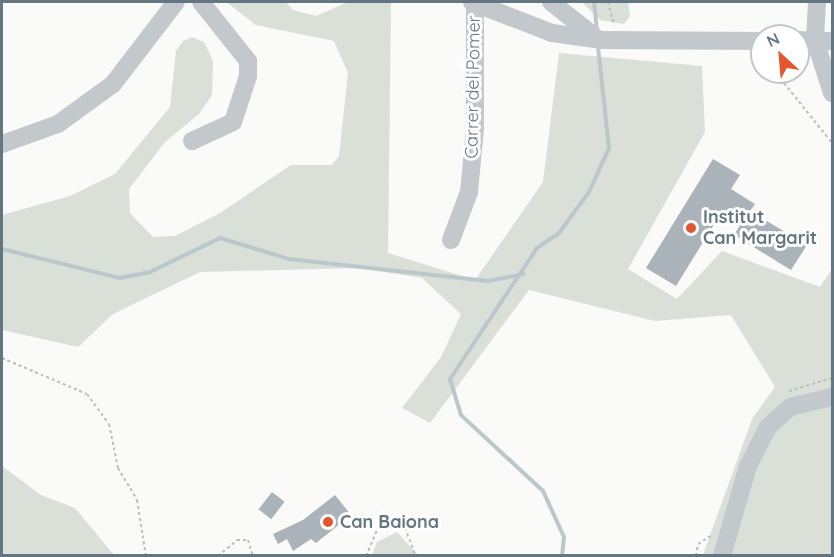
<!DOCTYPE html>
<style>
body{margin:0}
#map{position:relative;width:834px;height:557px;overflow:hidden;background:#fafaf8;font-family:Quicksand,sans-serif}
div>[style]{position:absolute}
.green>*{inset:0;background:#dadfd7}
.stream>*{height:4px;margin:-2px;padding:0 2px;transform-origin:2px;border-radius:2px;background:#bbc7cb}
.building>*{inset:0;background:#aab3b9;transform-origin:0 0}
.path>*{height:2px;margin-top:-1px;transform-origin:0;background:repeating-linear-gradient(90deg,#bbbfc2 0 3px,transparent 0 6px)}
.minor>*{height:18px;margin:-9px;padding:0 9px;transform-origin:9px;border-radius:9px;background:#c3c8cc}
.dots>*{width:16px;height:16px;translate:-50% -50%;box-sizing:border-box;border:3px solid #fff;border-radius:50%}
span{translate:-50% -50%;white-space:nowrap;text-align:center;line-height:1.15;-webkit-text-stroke:6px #fff;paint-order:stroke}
.street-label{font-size:18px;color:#657683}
.poi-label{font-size:18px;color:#657683;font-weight:700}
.left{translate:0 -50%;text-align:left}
.frame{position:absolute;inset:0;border:3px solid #657683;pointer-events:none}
.north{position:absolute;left:750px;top:24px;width:60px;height:60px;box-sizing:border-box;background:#fff;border:2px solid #c1c8cd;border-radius:50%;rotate:334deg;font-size:16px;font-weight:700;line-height:24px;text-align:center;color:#657683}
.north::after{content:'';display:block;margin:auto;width:21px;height:27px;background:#e4572e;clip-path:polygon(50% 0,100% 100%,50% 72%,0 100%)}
</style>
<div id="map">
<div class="green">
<i style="clip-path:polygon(226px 2px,286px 2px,293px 10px,316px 16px,348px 2px,391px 2px,388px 253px,475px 280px,543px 182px,559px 53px,702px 66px,705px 132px,628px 269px,677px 299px,722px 251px,820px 287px,832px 269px,832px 555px,703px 555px,752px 419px,775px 387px,731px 315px,655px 321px,529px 290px,430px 423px,402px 408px,441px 357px,461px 314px,422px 278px,359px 268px,200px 272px,113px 314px,78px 347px,2px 330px,2px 215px,70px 196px,115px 174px,170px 107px,176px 51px,183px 41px,192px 37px,204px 42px,213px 61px,212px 95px,199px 114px,165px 142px,129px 189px,130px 213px,153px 237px,175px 236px,220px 213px,291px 165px,332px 165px,339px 156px,348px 73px,334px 41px,256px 25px)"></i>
<i style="clip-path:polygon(582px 2px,628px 2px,630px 16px,624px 24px,600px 20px)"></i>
<i style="clip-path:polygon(2px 466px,41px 495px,75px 508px,114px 555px,2px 555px)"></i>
<i style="clip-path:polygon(397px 532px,418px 555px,372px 555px,377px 542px)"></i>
</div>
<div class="stream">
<i style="left:594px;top:2px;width:28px;rotate:84deg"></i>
<i style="left:2px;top:249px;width:122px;rotate:13.8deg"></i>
<i style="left:120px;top:278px;width:31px;rotate:-11deg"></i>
<i style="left:150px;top:272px;width:78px;rotate:-25.9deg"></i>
<i style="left:220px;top:238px;width:72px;rotate:16.9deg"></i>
<i style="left:289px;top:259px;width:200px;rotate:6.3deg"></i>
<i style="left:488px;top:281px;width:36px;rotate:-11deg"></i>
<i style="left:562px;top:556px;width:19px;rotate:-84deg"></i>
<i style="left:564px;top:537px;width:51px;rotate:-114.5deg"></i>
<i style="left:543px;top:491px;width:112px;rotate:-137.2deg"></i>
<i style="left:461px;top:415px;width:38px;rotate:-107deg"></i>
<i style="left:450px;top:379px;width:157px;rotate:-56.4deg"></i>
<i style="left:537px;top:248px;width:27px;rotate:-34deg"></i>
<i style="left:559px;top:233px;width:51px;rotate:-53.8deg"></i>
<i style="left:589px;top:192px;width:48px;rotate:-65.6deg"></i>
<i style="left:609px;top:148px;width:103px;rotate:-96.2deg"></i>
</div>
<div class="building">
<i style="clip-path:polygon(713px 159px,740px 175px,731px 189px,755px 204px,750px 211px,807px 245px,791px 270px,734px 235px,742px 222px,723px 210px,676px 286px,646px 268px)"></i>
<i style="left:272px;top:492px;width:16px;height:22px;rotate:38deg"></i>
<i style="clip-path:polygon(335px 495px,351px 515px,316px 543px,311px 539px,293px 551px,287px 539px,278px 544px,273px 534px,303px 520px)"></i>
</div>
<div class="path">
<i style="left:608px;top:2px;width:24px;rotate:75deg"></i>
<i style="left:761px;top:57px;width:21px;rotate:82deg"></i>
<i style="left:764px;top:78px;width:21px;rotate:14deg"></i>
<i style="left:784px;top:83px;width:77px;rotate:51.3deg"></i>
<i style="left:2px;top:358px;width:92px;rotate:23deg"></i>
<i style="left:87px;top:394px;width:37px;rotate:54deg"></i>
<i style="left:109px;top:424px;width:45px;rotate:78.4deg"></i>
<i style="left:118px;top:468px;width:37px;rotate:59deg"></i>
<i style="left:137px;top:500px;width:57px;rotate:80.9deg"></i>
<i style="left:789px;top:391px;width:45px;rotate:-16.8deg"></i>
<i style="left:218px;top:556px;width:25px;rotate:-40deg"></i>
<i style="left:237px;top:540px;width:11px"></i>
<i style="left:248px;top:540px;width:17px;rotate:73deg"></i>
<i style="left:366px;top:556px;width:33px;rotate:-67deg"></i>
<i style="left:379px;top:526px;width:15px;rotate:-23deg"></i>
<i style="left:393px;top:520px;width:14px;rotate:34deg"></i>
<i style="left:405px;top:528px;width:30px;rotate:69deg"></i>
<i style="left:696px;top:556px;width:12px;rotate:-81deg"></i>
<i style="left:698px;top:544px;width:17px;rotate:-33deg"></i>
</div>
<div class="minor">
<i style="left:472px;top:2px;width:86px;rotate:21.2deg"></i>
<i style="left:552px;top:33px;width:49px;rotate:8.1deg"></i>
<i style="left:601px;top:40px;width:161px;rotate:0.4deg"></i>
<i style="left:551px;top:2px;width:55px;rotate:38.3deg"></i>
<i style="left:817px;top:2px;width:38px;rotate:93deg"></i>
<i style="left:815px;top:40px;width:56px;rotate:72.2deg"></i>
<i style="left:798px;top:40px;width:34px;rotate:2deg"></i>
<i style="left:192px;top:141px;width:45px;rotate:-24.9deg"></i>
<i style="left:233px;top:122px;width:48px;rotate:-71.9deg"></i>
<i style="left:248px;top:76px;width:15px;rotate:-90deg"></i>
<i style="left:248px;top:61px;width:75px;rotate:-128.5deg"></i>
<i style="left:2px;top:144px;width:59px;rotate:-19.7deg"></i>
<i style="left:58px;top:124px;width:68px;rotate:-36deg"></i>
<i style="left:113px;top:84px;width:103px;rotate:-52.5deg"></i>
<i style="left:451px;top:240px;width:51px;rotate:-69.4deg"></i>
<i style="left:469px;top:192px;width:64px;rotate:-84.6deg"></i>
<i style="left:475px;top:128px;width:125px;rotate:-90deg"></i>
<i style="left:722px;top:556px;width:94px;rotate:-73.9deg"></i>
<i style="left:748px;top:466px;width:44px;rotate:-62.9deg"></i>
<i style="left:768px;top:427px;width:30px;rotate:-42deg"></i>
<i style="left:790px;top:407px;width:43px;rotate:-13.4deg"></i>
</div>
<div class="dots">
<i style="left:691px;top:228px;background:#e4572e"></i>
<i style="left:328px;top:522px;background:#e4572e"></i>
</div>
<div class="street-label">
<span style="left:473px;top:87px;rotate:-89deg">Carrer del Pomer</span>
</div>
<div class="poi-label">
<span class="left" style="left:703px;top:228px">Institut<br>Can Margarit</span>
<span class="left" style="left:340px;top:522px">Can Baiona</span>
</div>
<div class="frame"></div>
<div class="north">N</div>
</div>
